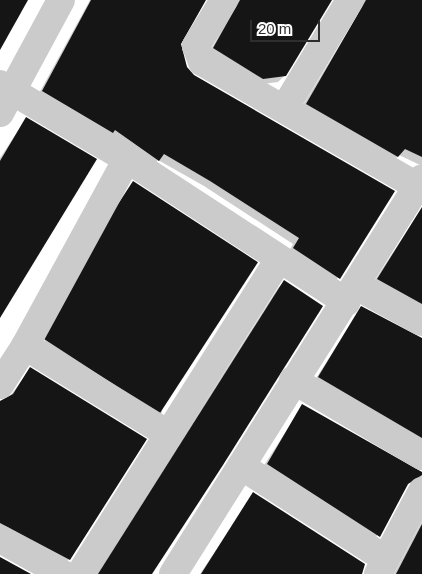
<!DOCTYPE html>
<style>
body{margin:0}
#map{position:relative;width:422px;height:574px;overflow:hidden;background:#fff;font-family:Helvetica,sans-serif}
div>[style]{position:absolute}
.shadow>*{inset:0;background:#0003}
.building>*{inset:0;background:#151515;transform-origin:0 0}
.minor>*{height:28px;margin:-14px;padding:0 14px;transform-origin:14px;border-radius:14px;background:#cbcbcb}
span{translate:-50% -50%;white-space:nowrap;text-align:center;line-height:1.15;-webkit-text-stroke:5px #fff;paint-order:stroke}
.scale{position:absolute;left:250px;top:20px;width:70px;height:22px;box-sizing:border-box;border:2px solid #2e2e2e;border-top:0;padding-left:6px;font-size:15px;line-height:18px;white-space:nowrap;color:#2e2e2e;-webkit-text-stroke:4px #fff;paint-order:stroke}
</style>
<div id="map">
<div class="shadow">
<i style="clip-path:polygon(90px 0,205px 0,179px 45px,186px 68px,193px 77px,393px 192px,333px 285px,287px 255px,293px 244px,204px 186px,158px 160px,152px 167px,37px 97px)"></i>
<i style="clip-path:polygon(230px 0,330px 0,285px 75px,278px 82px,256px 85px,208px 55px,234px 8px)"></i>
<i style="clip-path:polygon(358px 0,422px 0,422px 166px,399px 155px,391px 163px,300px 110px,358px 15px)"></i>
<i style="clip-path:polygon(26px 119px,0 316px,0 158px)"></i>
<i style="clip-path:polygon(133px 183px,162px 412px,156px 418px,41px 347px)"></i>
<i style="clip-path:polygon(422px 208px,422px 314px,371px 286px)"></i>
<i style="clip-path:polygon(284px 282px,149px 574px,95px 574px,278px 288px)"></i>
<i style="clip-path:polygon(361px 308px,422px 339px,422px 447px,313px 383px)"></i>
<i style="clip-path:polygon(30px 369px,69px 559px,63px 566px,0 531px,0 401px,8px 399px)"></i>
<i style="clip-path:polygon(303px 405px,422px 473px,422px 485px,415px 481px,409px 483px,373px 542px,261px 470px)"></i>
<i style="clip-path:polygon(254px 494px,361px 574px,200px 574px)"></i>
<i style="clip-path:polygon(422px 521px,422px 574px,394px 574px)"></i>
</div>
<div class="building">
<i style="clip-path:polygon(0 0,28px 0,0 50px)"></i>
<i style="clip-path:polygon(91px 0,206px 0,181px 44px,187px 67px,194px 75px,395px 191px,340px 279px,293px 248px,299px 238px,210px 181px,164px 154px,159px 161px,115px 130px,113px 133px,42px 91px)"></i>
<i style="clip-path:polygon(240px 0,332px 0,286px 76px,263px 79px,213px 48px)"></i>
<i style="clip-path:polygon(366px 0,422px 0,422px 157px,405px 149px,398px 157px,306px 104px)"></i>
<i style="clip-path:polygon(26px 117px,97px 159px,0 318px,0 161px)"></i>
<i style="left:133px;top:181px;width:149px;height:181px;rotate:33deg"></i>
<i style="clip-path:polygon(422px 207px,422px 304px,377px 279px)"></i>
<i style="clip-path:polygon(284px 280px,323px 306px,223px 465px,152px 574px,98px 574px)"></i>
<i style="clip-path:polygon(361px 306px,422px 338px,422px 438px,318px 377px)"></i>
<i style="clip-path:polygon(30px 367px,147px 439px,70px 560px,0 523px,0 401px,13px 394px)"></i>
<i style="clip-path:polygon(302px 404px,422px 472px,422px 475px,408px 484px,380px 537px,267px 464px)"></i>
<i style="clip-path:polygon(253px 492px,365px 564px,362px 574px,201px 574px)"></i>
<i style="clip-path:polygon(422px 524px,422px 574px,396px 574px)"></i>
<i style="clip-path:polygon(0 557px,31px 574px,0 574px)"></i>
</div>
<div class="minor">
<i style="left:224px;top:0;width:54px;rotate:121.3deg"></i>
<i style="left:196px;top:46px;width:17px;rotate:69deg"></i>
<i style="left:202px;top:62px;width:248px;rotate:30deg"></i>
<i style="left:417px;top:186px;width:9px;rotate:-58deg"></i>
<i style="left:0;top:84px;width:147px;rotate:30.6deg"></i>
<i style="left:127px;top:159px;width:262px;rotate:33.1deg"></i>
<i style="left:284px;top:109px;width:127px;rotate:-58.8deg"></i>
<i style="left:0;top:113px;width:128px;rotate:-61.6deg"></i>
<i style="left:356px;top:286px;width:75px;rotate:28.6deg"></i>
<i style="left:25px;top:346px;width:168px;rotate:31.6deg"></i>
<i style="left:293px;top:380px;width:150px;rotate:30.5deg"></i>
<i style="left:0;top:385px;width:46px;rotate:-57.3deg"></i>
<i style="left:25px;top:346px;width:213px;rotate:-61.4deg"></i>
<i style="left:241px;top:466px;width:172px;rotate:32.7deg"></i>
<i style="left:0;top:539px;width:72px;rotate:29.1deg"></i>
<i style="left:80px;top:574px;width:373px;rotate:-57.7deg"></i>
<i style="left:173px;top:574px;width:458px;rotate:-57.8deg"></i>
<i style="left:417px;top:186px;width:6px;rotate:31deg"></i>
<i style="left:378px;top:574px;width:94px;rotate:-62.1deg"></i>
</div>
<div class="scale">20 m</div>
</div>
